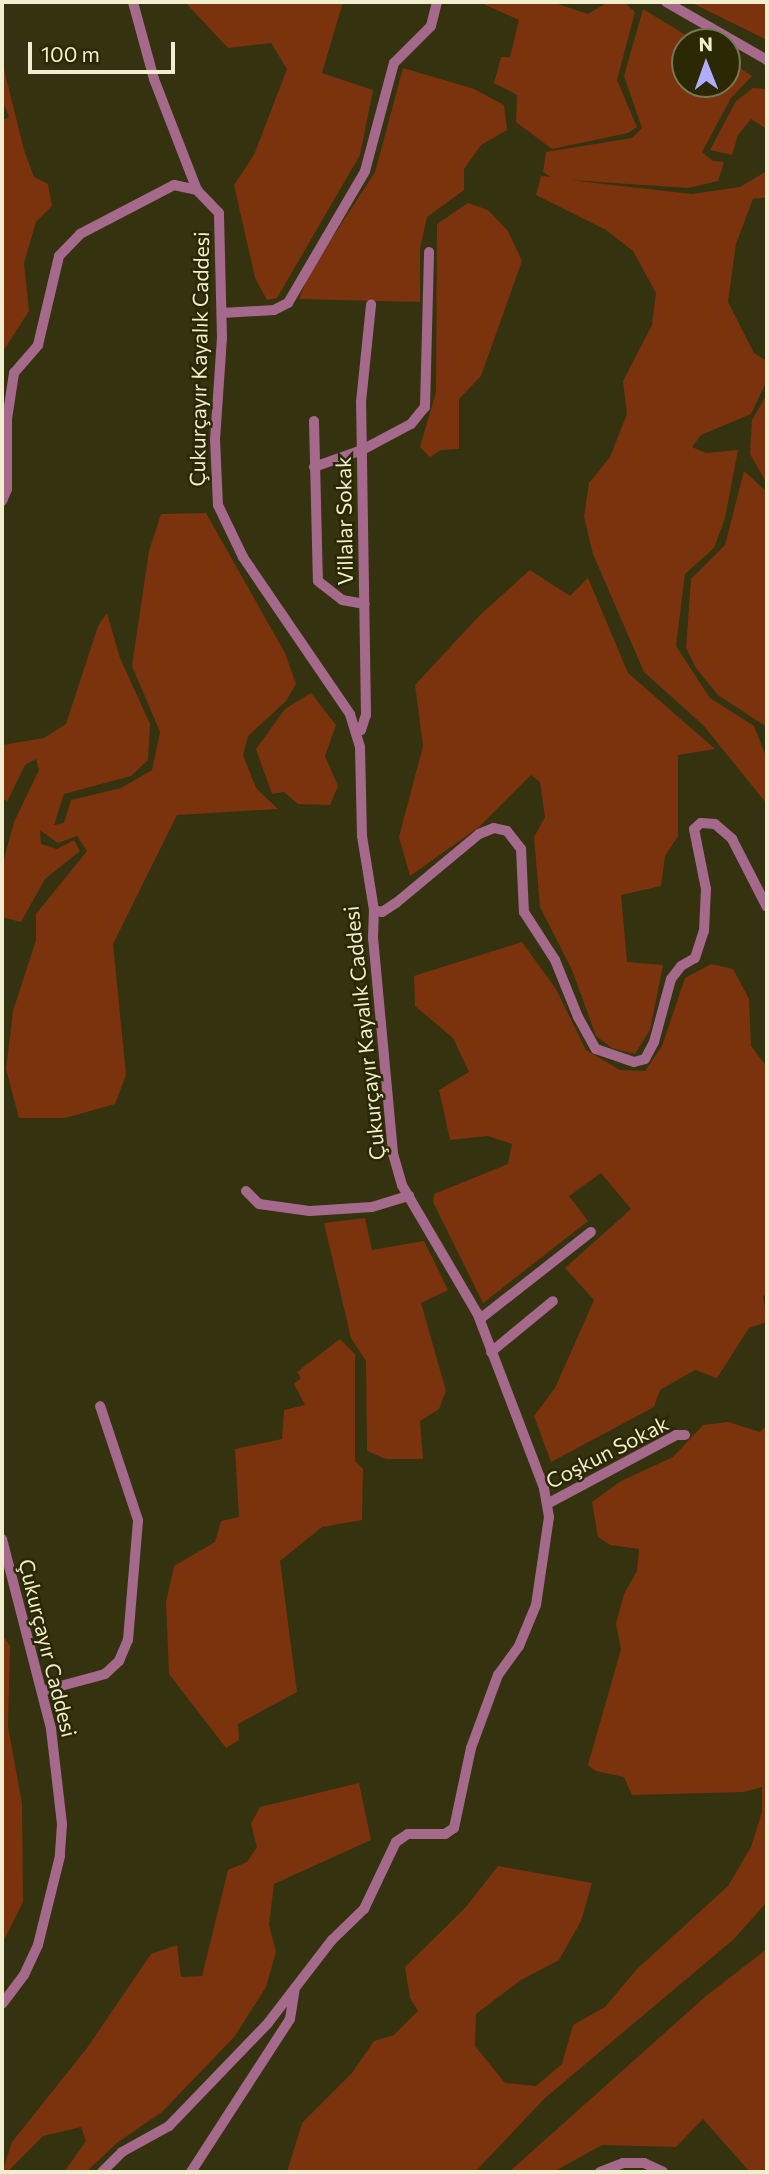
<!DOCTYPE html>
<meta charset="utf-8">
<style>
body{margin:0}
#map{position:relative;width:769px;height:2174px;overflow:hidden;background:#35320f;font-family:Commissioner,sans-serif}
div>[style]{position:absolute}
.green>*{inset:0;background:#7a330c}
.minor>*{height:10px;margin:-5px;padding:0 5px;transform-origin:5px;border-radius:5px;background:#a5698c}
span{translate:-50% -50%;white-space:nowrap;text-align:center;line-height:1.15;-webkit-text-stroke:5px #2b2804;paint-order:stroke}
.street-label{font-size:21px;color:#f0eecc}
.frame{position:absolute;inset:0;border:4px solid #f0eecc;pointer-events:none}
.north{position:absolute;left:671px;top:28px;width:70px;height:70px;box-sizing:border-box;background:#2b2804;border:2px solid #7a7754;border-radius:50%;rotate:359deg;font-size:19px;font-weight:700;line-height:28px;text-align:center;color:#f0eecc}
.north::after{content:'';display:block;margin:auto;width:24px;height:32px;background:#b0aefa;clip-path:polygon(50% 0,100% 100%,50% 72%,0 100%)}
.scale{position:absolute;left:28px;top:42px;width:147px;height:32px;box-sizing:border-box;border:4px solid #f0eecc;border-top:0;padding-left:9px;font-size:21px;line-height:24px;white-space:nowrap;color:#f0eecc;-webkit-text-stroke:5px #2b2804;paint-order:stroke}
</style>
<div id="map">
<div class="green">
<i style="clip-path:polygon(185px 2px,343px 2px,322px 73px,373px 90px,360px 155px,277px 298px,267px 300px,255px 278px,234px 185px,254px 155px,287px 69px,271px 43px,228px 48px)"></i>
<i style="clip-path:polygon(479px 2px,552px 2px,588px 14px,608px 2px,624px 2px,635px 12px,617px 80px,637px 127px,628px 133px,552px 149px,516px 122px,517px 95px,494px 83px,501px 57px,510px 57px,519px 20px)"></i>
<i style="clip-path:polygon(690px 2px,767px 2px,767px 40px)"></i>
<i style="clip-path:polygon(643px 9px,697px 42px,685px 42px,685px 84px,727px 84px,727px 60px,752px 76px,731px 98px,702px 152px,713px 161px,724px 162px,718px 181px,688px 188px,569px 180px,692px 194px,740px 187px,767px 171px,767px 197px,753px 199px,736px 244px,728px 302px,754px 353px,767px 361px,767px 380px,751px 414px,701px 435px,692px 447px,706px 453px,738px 450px,725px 518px,714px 548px,685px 574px,676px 646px,710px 698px,754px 726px,767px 759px,767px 804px,703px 725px,644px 672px,593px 554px,584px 517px,589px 483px,610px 457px,627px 414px,623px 381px,652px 325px,656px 293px,633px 251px,606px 230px,536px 195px,541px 176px,551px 177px,543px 172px,546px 152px,632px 138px,642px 128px,624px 76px)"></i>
<i style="clip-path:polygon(2px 61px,24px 150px,34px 177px,48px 184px,52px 206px,36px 222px,24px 263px,29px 311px,2px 353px,2px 120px,9px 117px,2px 100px)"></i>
<i style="clip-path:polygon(403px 68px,474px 89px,504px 105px,507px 130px,481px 145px,464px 169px,464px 190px,427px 217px,420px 249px,420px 302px,299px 299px,310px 272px,375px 172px)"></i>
<i style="clip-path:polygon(753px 88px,767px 89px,767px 129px,751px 119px,738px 135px,732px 155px,710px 150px,736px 101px)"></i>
<i style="clip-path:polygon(468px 203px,488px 210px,508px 231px,522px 261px,481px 376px,459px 399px,459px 449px,441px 450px,430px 457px,420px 447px,436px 392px,437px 224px)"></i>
<i style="clip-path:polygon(767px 394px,767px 484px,750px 454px,752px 420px)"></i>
<i style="clip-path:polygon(744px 471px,767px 492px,767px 732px,765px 726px,718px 695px,696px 668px,686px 648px,691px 579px,725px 545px)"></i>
<i style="clip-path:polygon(206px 513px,285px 653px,296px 684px,286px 701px,248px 736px,243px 755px,256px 788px,278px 809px,177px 815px,113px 944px,126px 1075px,115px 1104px,65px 1118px,19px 1118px,6px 1069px,13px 1011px,36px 940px,36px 914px,87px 851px,77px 836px,58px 843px,40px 830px,41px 844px,57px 849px,74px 840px,80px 851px,45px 879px,21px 922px,2px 917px,2px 866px,14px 822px,39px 770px,36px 759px,25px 765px,7px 802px,2px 797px,2px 745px,44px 738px,66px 724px,98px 626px,107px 613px,120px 658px,150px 724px,148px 760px,131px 776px,64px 794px,54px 825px,64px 823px,71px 800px,121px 788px,152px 770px,160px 732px,132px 666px,149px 551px,161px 514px)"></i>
<i style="clip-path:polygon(530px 570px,570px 596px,588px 578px,628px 673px,715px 749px,678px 755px,678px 836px,665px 856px,661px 886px,621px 895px,627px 962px,663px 965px,650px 1030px,635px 1054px,612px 1048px,596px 1036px,572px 970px,540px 907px,534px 837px,545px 817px,540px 782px,531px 775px,479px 827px,410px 876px,399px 837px,423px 746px,415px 685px,480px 615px)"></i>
<i style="clip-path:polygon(311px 693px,336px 725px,325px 756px,338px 786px,330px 805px,298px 804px,284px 792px,272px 794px,256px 749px,285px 709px)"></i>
<i style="clip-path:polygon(522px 942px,556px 989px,586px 1050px,620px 1070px,645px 1071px,662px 1046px,685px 978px,711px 964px,733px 969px,749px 999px,751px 1046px,767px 1067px,767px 1291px,763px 1297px,767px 1322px,749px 1328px,717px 1378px,695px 1370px,660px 1390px,654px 1407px,551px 1462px,534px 1416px,555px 1388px,594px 1300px,565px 1268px,631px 1209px,601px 1173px,569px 1196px,588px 1221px,483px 1303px,433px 1202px,434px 1194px,508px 1164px,512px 1144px,488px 1136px,450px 1140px,439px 1090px,469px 1072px,453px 1038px,415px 1006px,414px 976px)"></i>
<i style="clip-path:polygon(365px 1218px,372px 1250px,424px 1241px,448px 1290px,421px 1303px,446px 1391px,439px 1409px,420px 1421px,423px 1459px,386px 1459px,367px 1451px,366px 1361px,351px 1338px,324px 1223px)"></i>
<i style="clip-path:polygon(340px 1339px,355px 1354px,355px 1461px,363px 1469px,362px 1520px,322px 1527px,280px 1561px,297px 1692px,238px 1724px,239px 1740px,226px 1748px,169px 1674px,166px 1602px,174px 1566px,215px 1542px,221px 1521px,239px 1517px,235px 1449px,282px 1439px,284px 1410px,305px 1405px,294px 1384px,301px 1378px,297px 1372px)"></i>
<i style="clip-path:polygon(728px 1422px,760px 1432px,767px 1425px,765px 1904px,734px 1939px,545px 2098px,475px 2172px,287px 2172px,302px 2123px,352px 2073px,374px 2041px,394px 2035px,418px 2011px,410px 1998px,405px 1967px,465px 1908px,498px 1866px,592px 1883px,581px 1921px,559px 1960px,521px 1980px,476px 2014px,475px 2046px,505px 2083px,536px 2086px,562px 2064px,573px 2025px,605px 2007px,637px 1969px,728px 1886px,751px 1847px,762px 1812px,762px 1787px,744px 1792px,632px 1795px,624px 1777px,596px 1771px,588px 1765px,621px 1649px,616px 1624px,624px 1594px,637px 1571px,639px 1549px,610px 1545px,598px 1537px,592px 1502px,621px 1481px,673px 1457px,703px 1425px)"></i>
<i style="clip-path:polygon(2px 1634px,10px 1646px,8px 1727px,22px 1803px,23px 1902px,2px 1944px)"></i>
<i style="clip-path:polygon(359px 1783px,371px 1840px,274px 1884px,269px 1925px,276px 1952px,266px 1987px,235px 2036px,162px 2112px,118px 2142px,86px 2172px,64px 2172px,86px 2141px,81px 2127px,43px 2136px,7px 2172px,2px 2172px,12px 2142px,87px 2048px,151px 1954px,177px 1945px,181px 1977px,202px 1976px,228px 1870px,247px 1862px,257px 1847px,251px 1824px,260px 1807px)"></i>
<i style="clip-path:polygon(767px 1949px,767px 2172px,750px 2172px,703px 2119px,676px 2147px,602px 2145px,553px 2172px,509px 2172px,706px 1996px)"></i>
</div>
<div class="minor">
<i style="left:666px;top:2px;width:116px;rotate:29.9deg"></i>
<i style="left:222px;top:313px;width:52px;rotate:-3.3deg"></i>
<i style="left:274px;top:310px;width:16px;rotate:-27deg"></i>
<i style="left:288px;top:303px;width:153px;rotate:-59.7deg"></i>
<i style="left:365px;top:171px;width:112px;rotate:-75deg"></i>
<i style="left:394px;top:63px;width:52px;rotate:-45deg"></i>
<i style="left:431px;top:26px;width:25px;rotate:-76deg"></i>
<i style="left:314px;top:421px;width:160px;rotate:88.6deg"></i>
<i style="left:318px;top:581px;width:31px;rotate:38deg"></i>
<i style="left:342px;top:600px;width:23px;rotate:10deg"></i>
<i style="left:314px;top:467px;width:51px;rotate:-19.5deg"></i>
<i style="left:362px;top:450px;width:55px;rotate:-28deg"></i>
<i style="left:411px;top:424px;width:22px;rotate:-51deg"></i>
<i style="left:425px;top:407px;width:155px;rotate:-88.5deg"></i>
<i style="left:2px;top:501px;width:13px;rotate:-67deg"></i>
<i style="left:7px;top:489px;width:70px;rotate:-90deg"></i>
<i style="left:7px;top:419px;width:47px;rotate:-81.3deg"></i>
<i style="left:14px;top:373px;width:37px;rotate:-49deg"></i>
<i style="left:38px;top:345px;width:91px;rotate:-76.7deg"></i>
<i style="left:59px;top:256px;width:30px;rotate:-46deg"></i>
<i style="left:80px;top:234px;width:106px;rotate:-27.5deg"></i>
<i style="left:174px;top:185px;width:24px;rotate:12deg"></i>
<i style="left:356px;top:730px;width:5px"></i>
<i style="left:361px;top:730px;width:16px;rotate:-72deg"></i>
<i style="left:366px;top:715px;width:313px;rotate:-90.9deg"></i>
<i style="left:361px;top:402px;width:98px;rotate:-84.1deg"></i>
<i style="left:374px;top:910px;width:8px;rotate:14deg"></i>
<i style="left:382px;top:912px;width:17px;rotate:-33deg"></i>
<i style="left:396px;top:903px;width:108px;rotate:-39.7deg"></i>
<i style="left:479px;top:834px;width:16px;rotate:-22deg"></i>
<i style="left:494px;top:828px;width:13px;rotate:13deg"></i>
<i style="left:507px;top:831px;width:23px;rotate:52deg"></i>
<i style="left:521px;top:849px;width:63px;rotate:87.3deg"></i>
<i style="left:524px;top:912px;width:57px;rotate:57.1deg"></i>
<i style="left:555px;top:960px;width:61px;rotate:68deg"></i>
<i style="left:578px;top:1017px;width:37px;rotate:61deg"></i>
<i style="left:596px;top:1049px;width:40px;rotate:18.9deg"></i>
<i style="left:634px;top:1062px;width:11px;rotate:-15deg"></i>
<i style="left:645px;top:1059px;width:19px;rotate:-62deg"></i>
<i style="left:654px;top:1042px;width:65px;rotate:-74.9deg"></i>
<i style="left:671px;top:979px;width:16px;rotate:-52deg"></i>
<i style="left:681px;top:966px;width:16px;rotate:-30deg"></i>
<i style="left:695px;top:958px;width:28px;rotate:-72deg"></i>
<i style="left:704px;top:931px;width:42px;rotate:-87.3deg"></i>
<i style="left:706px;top:889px;width:61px;rotate:-101.3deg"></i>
<i style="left:694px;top:829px;width:9px;rotate:-41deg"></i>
<i style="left:701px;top:823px;width:14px;rotate:4deg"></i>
<i style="left:715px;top:824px;width:23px;rotate:41deg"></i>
<i style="left:732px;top:839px;width:76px;rotate:62.8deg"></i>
<i style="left:246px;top:1191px;width:18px;rotate:45deg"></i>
<i style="left:259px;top:1204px;width:51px;rotate:7.8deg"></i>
<i style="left:310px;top:1211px;width:62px;rotate:-3.7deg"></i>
<i style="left:372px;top:1207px;width:39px;rotate:-17deg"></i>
<i style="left:480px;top:1319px;width:141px;rotate:-38.1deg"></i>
<i style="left:491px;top:1352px;width:80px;rotate:-39.4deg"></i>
<i style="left:547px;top:1504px;width:146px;rotate:-28.1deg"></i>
<i style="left:676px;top:1435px;width:9px"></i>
<i style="left:2px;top:1539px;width:196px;rotate:75.5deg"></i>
<i style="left:51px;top:1729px;width:96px;rotate:83.4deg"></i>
<i style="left:62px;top:1824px;width:32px;rotate:94deg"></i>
<i style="left:60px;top:1856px;width:92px;rotate:103.9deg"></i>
<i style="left:38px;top:1945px;width:33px;rotate:115deg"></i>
<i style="left:24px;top:1975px;width:36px;rotate:127deg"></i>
<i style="left:42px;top:1691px;width:65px;rotate:-15.1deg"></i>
<i style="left:105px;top:1674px;width:19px;rotate:-43deg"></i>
<i style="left:119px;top:1661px;width:23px;rotate:-67deg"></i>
<i style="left:128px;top:1640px;width:120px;rotate:-85.2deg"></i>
<i style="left:138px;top:1520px;width:120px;rotate:-108.4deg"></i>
<i style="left:102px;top:2172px;width:28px;rotate:-45deg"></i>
<i style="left:122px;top:2152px;width:54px;rotate:-29deg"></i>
<i style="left:169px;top:2126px;width:143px;rotate:-46.1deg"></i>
<i style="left:268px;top:2023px;width:105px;rotate:-52.4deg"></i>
<i style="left:332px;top:1940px;width:45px;rotate:-44.1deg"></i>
<i style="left:364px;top:1909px;width:74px;rotate:-64.5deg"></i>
<i style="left:396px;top:1842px;width:14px;rotate:-34deg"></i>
<i style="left:408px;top:1834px;width:37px"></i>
<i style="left:445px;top:1834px;width:11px;rotate:-34deg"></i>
<i style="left:454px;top:1828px;width:82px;rotate:-78deg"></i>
<i style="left:471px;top:1748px;width:78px;rotate:-69.7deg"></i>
<i style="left:498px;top:1675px;width:36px;rotate:-54deg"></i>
<i style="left:519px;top:1646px;width:44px;rotate:-67.5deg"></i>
<i style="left:536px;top:1605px;width:89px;rotate:-81.6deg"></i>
<i style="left:549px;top:1517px;width:29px;rotate:-100deg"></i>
<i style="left:544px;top:1488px;width:187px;rotate:-110.9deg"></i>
<i style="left:477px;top:1313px;width:148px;rotate:-120.4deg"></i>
<i style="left:402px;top:1185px;width:33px;rotate:-106deg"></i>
<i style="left:393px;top:1153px;width:216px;rotate:-95.3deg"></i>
<i style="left:373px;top:938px;width:28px;rotate:-88deg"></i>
<i style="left:374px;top:910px;width:75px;rotate:-99.2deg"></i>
<i style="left:362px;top:836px;width:89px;rotate:-91.3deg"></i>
<i style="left:360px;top:747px;width:34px;rotate:-107deg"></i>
<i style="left:350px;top:714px;width:190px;rotate:-124.3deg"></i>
<i style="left:243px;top:557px;width:58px;rotate:-115.7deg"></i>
<i style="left:218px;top:505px;width:65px;rotate:-92.6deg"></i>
<i style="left:215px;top:440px;width:102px;rotate:-86.1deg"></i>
<i style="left:222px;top:338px;width:125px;rotate:-91.4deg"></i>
<i style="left:219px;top:213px;width:32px;rotate:-134deg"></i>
<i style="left:197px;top:190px;width:119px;rotate:-111.2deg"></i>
<i style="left:154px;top:79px;width:80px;rotate:-105.3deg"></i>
<i style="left:191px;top:2172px;width:182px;rotate:-57.1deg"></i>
<i style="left:290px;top:2019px;width:31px;rotate:-81deg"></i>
<i style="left:600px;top:2172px;width:25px;rotate:-21deg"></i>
<i style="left:623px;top:2163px;width:21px"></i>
<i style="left:644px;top:2163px;width:21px;rotate:25deg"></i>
</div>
<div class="street-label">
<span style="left:199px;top:359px;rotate:-89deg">Çukurçayır Kayalık Caddesi</span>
<span style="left:344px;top:521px;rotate:-91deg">Villalar Sokak</span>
<span style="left:364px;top:1033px;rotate:-96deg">Çukurçayır Kayalık Caddesi</span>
<span style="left:607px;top:1452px;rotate:-27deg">Coşkun Sokak</span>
<span style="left:48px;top:1648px;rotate:76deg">Çukurçayır Caddesi</span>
</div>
<div class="frame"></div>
<div class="north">N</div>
<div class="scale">100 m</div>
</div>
